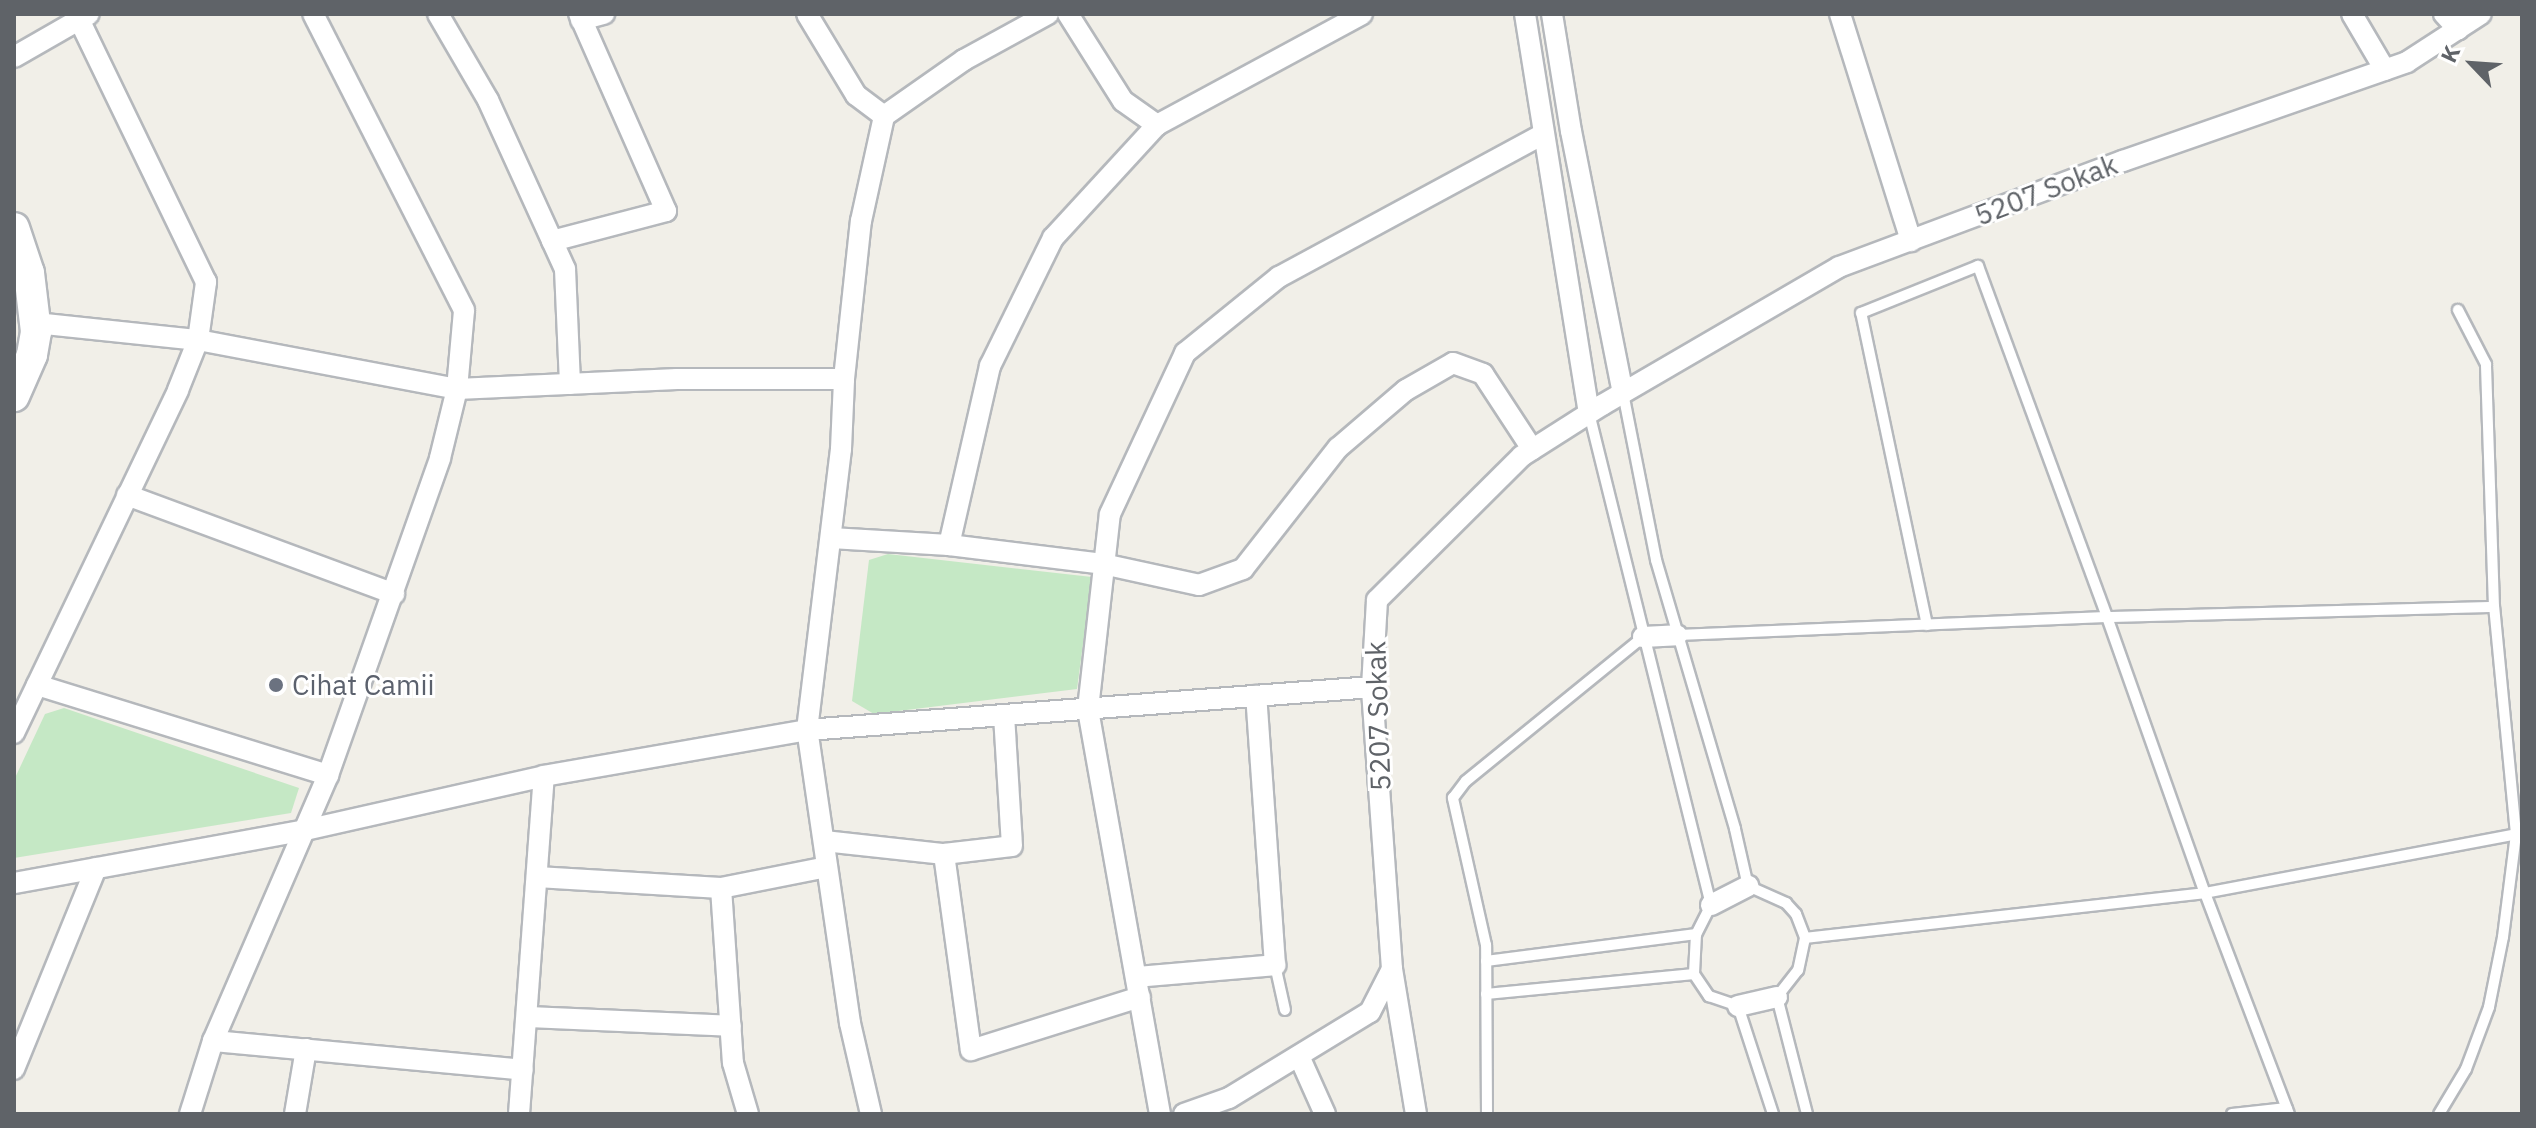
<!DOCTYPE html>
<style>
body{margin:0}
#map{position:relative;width:2536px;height:1128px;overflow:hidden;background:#f1efe8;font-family:"IBM Plex Sans",sans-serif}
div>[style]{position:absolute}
.green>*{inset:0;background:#c5e8c5}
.roads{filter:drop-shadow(2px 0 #b5b8bc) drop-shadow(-2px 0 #b5b8bc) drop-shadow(0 2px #b5b8bc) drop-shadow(0 -2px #b5b8bc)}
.lane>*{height:10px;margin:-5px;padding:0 5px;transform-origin:5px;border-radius:5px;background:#fff}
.street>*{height:20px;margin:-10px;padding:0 10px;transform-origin:10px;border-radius:10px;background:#fff}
.secondary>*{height:30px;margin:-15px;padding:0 15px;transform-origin:15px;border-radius:15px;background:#fff}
.dots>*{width:22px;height:22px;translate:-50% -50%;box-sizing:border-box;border:4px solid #fff;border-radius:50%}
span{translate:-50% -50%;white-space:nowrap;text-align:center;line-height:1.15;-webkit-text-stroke:6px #fff;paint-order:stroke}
.street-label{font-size:28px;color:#5f6368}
.worship-label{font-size:28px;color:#5b616d}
.left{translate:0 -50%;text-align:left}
.frame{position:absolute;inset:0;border:16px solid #5f6368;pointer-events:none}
.north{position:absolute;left:2432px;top:24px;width:80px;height:80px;-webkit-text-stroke:6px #fff;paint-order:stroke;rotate:295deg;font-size:22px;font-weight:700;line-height:32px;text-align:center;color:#5f6368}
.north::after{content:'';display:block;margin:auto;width:28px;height:36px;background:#5f6368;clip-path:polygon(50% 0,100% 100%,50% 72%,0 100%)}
</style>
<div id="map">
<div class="green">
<i style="clip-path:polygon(888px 554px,1092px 577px,1077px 689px,874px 714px,852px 701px,869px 560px)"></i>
<i style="clip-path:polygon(64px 708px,299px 788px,291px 813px,14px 858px,14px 780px,45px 714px)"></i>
</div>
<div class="roads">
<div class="lane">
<i style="left:1623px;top:393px;width:170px;rotate:78.8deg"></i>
<i style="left:1656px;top:560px;width:280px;rotate:73.6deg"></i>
<i style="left:1735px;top:829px;width:58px;rotate:77.2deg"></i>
<i style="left:1748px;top:886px;width:42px;rotate:24.1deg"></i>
<i style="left:1786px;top:903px;width:15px;rotate:48deg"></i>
<i style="left:1796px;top:914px;width:26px;rotate:69deg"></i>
<i style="left:1805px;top:938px;width:33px;rotate:102deg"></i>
<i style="left:1798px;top:970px;width:34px;rotate:128deg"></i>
<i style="left:1777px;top:997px;width:121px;rotate:75.6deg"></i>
<i style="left:1589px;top:413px;width:507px;rotate:76.07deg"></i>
<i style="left:1711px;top:905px;width:33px;rotate:117deg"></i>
<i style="left:1696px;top:934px;width:40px;rotate:92.9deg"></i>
<i style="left:1694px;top:974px;width:27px;rotate:56deg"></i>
<i style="left:1709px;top:996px;width:31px;rotate:19deg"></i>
<i style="left:1738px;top:1006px;width:114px;rotate:72deg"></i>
<i style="left:1927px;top:625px;width:319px;rotate:-101.9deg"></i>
<i style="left:1861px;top:313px;width:126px;rotate:-21.9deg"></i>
<i style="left:1978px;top:266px;width:374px;rotate:69.8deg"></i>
<i style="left:2107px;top:617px;width:387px;rotate:-1.5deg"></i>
<i style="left:1677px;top:635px;width:430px;rotate:-2.4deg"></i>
<i style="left:2107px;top:617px;width:293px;rotate:70.5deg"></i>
<i style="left:2205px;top:893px;width:236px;rotate:69.2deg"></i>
<i style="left:1805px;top:938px;width:403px;rotate:-6.4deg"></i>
<i style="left:2205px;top:893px;width:317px;rotate:-10.7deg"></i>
<i style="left:2516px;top:834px;width:228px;rotate:-95.5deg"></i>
<i style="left:2494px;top:607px;width:243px;rotate:-91.9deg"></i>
<i style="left:2486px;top:364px;width:61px;rotate:-117.4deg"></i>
<i style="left:1486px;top:961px;width:212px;rotate:-7.3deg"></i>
<i style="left:1275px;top:965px;width:46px;rotate:77.5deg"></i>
<i style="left:1486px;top:994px;width:209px;rotate:-5.5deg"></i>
<i style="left:1487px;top:1114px;width:169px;rotate:-90.3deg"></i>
<i style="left:1486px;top:945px;width:151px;rotate:-102.7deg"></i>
<i style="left:1453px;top:798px;width:21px;rotate:-53deg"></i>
<i style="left:1466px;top:781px;width:228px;rotate:-39.1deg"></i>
<i style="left:2232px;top:1114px;width:55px;rotate:-6.2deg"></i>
<i style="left:2439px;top:1114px;width:52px;rotate:-59deg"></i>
<i style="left:2466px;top:1069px;width:66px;rotate:-69.6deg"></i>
<i style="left:2489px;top:1007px;width:71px;rotate:-78.7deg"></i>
<i style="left:2503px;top:937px;width:104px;rotate:-82.8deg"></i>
</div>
<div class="street">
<i style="left:438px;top:14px;width:99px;rotate:59.8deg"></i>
<i style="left:488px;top:100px;width:186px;rotate:65.5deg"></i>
<i style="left:565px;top:269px;width:115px;rotate:87.5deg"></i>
<i style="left:807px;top:14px;width:95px;rotate:58.8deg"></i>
<i style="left:856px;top:95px;width:35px;rotate:37deg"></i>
<i style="left:1068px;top:14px;width:103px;rotate:57.7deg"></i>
<i style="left:1123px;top:101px;width:42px;rotate:35.2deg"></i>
<i style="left:1525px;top:14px;width:404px;rotate:80.9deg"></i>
<i style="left:1552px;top:14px;width:119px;rotate:80.8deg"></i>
<i style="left:1571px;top:131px;width:267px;rotate:78.8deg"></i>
<i style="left:1840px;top:14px;width:238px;rotate:72.6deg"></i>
<i style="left:2352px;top:14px;width:65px;rotate:59.5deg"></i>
<i style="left:2444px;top:14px;width:21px;rotate:47deg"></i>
<i style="left:581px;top:20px;width:24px;rotate:-15deg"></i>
<i style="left:14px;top:57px;width:86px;rotate:-29.8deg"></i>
<i style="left:552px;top:241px;width:118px;rotate:-14.7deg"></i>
<i style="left:666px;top:211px;width:215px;rotate:-113.8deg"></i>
<i style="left:36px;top:323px;width:163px;rotate:6deg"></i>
<i style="left:198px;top:340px;width:264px;rotate:10.7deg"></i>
<i style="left:457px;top:389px;width:220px;rotate:-2.6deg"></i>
<i style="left:677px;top:379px;width:167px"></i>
<i style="left:127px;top:495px;width:285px;rotate:20.3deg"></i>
<i style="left:831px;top:538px;width:118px;rotate:3.4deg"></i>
<i style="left:949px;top:545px;width:155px;rotate:7deg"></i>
<i style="left:1103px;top:564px;width:98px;rotate:12.3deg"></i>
<i style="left:1199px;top:585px;width:47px;rotate:-20deg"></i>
<i style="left:1243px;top:569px;width:154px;rotate:-51.9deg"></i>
<i style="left:1338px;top:448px;width:89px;rotate:-40.5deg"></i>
<i style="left:1406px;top:390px;width:54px;rotate:-29.9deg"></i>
<i style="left:1453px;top:363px;width:32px;rotate:20deg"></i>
<i style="left:1483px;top:374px;width:90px;rotate:56.8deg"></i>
<i style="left:949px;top:545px;width:184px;rotate:-77.1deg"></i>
<i style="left:990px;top:366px;width:143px;rotate:-63.8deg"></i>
<i style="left:1053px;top:238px;width:154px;rotate:-47.4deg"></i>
<i style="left:1157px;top:125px;width:233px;rotate:-28.4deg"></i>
<i style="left:1643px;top:637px;width:34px;rotate:-3deg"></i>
<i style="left:37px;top:685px;width:305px;rotate:17.2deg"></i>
<i style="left:14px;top:733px;width:380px;rotate:-64.4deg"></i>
<i style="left:178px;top:390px;width:54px;rotate:-68.2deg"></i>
<i style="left:198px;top:340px;width:59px;rotate:-82.1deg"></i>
<i style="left:206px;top:282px;width:292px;rotate:-115.8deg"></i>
<i style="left:824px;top:841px;width:121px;rotate:6.2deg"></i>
<i style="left:944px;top:854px;width:68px;rotate:-6.7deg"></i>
<i style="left:1012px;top:846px;width:131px;rotate:-93.5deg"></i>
<i style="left:944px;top:854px;width:198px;rotate:82.2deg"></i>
<i style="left:971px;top:1050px;width:177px;rotate:-17.4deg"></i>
<i style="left:537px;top:877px;width:184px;rotate:3.4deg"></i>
<i style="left:721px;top:888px;width:108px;rotate:-11.2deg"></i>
<i style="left:14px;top:883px;width:296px;rotate:-10.3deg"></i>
<i style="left:305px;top:830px;width:245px;rotate:-12.7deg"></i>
<i style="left:544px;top:776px;width:267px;rotate:-9.9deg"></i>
<i style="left:807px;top:730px;width:567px;rotate:-4.35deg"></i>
<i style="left:721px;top:888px;width:175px;rotate:86.1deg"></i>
<i style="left:733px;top:1063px;width:53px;rotate:73.6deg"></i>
<i style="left:1711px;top:905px;width:42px;rotate:-27.2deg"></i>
<i style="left:1136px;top:977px;width:140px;rotate:-4.9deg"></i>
<i style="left:1275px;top:965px;width:270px;rotate:-94deg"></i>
<i style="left:1738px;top:1006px;width:40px;rotate:-13deg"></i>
<i style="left:527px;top:1017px;width:204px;rotate:2.5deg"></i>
<i style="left:213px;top:1041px;width:311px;rotate:5.3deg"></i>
<i style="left:1299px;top:1056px;width:64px;rotate:65.9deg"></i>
<i style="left:14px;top:1069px;width:217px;rotate:-67.8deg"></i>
<i style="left:190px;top:1114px;width:77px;rotate:-72.5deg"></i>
<i style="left:213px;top:1041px;width:290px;rotate:-66.6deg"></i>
<i style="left:328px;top:775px;width:336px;rotate:-70.5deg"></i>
<i style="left:440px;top:458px;width:71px;rotate:-76.2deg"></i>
<i style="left:457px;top:389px;width:79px;rotate:-84.9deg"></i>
<i style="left:464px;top:310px;width:332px;rotate:-117deg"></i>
<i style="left:295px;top:1114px;width:66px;rotate:-80.4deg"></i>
<i style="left:519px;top:1114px;width:339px;rotate:-85.8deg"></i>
<i style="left:871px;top:1114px;width:93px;rotate:-103deg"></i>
<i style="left:850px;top:1023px;width:296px;rotate:-98.3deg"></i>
<i style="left:807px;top:730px;width:283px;rotate:-83.1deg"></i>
<i style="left:841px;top:449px;width:70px;rotate:-87.5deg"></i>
<i style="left:844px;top:379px;width:159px;rotate:-83.9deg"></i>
<i style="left:861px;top:221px;width:107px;rotate:-77.6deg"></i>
<i style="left:884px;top:116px;width:98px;rotate:-35deg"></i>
<i style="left:964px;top:60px;width:96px;rotate:-28.7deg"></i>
<i style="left:1160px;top:1114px;width:411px;rotate:-100.1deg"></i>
<i style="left:1088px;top:709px;width:196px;rotate:-83.6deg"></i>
<i style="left:1110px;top:514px;width:178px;rotate:-65deg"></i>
<i style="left:1185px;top:353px;width:121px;rotate:-39deg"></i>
<i style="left:1279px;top:277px;width:300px;rotate:-28.4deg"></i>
<i style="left:1184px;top:1114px;width:48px;rotate:-19.6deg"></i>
<i style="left:1229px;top:1098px;width:165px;rotate:-31.4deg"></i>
<i style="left:1370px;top:1012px;width:48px;rotate:-62.9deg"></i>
<i style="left:1416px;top:1114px;width:147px;rotate:-99.4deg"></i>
<i style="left:1392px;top:969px;width:283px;rotate:-94.1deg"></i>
<i style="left:1372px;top:687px;width:87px;rotate:-86.7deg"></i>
<i style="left:1377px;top:600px;width:204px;rotate:-44.8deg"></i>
<i style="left:1522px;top:456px;width:95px;rotate:-32.5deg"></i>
<i style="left:1602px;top:405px;width:274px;rotate:-30.2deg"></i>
<i style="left:1839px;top:267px;width:303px;rotate:-20.5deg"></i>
<i style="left:2123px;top:161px;width:301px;rotate:-19.2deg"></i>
<i style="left:2407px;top:62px;width:88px;rotate:-33deg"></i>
</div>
<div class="secondary">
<i style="left:14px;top:228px;width:47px;rotate:71.6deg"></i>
<i style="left:29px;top:273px;width:59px;rotate:83.2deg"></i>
<i style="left:36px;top:332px;width:23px;rotate:100deg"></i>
<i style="left:32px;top:355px;width:45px;rotate:113.7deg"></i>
</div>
</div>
<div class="dots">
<i style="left:276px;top:685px;background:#6b7280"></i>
</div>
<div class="street-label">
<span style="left:2046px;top:190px;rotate:-21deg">5207 Sokak</span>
<span style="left:1378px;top:716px;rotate:-92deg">5207 Sokak</span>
</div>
<div class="worship-label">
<span class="left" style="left:292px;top:685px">Cihat Camii</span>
</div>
<div class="frame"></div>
<div class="north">K</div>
</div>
